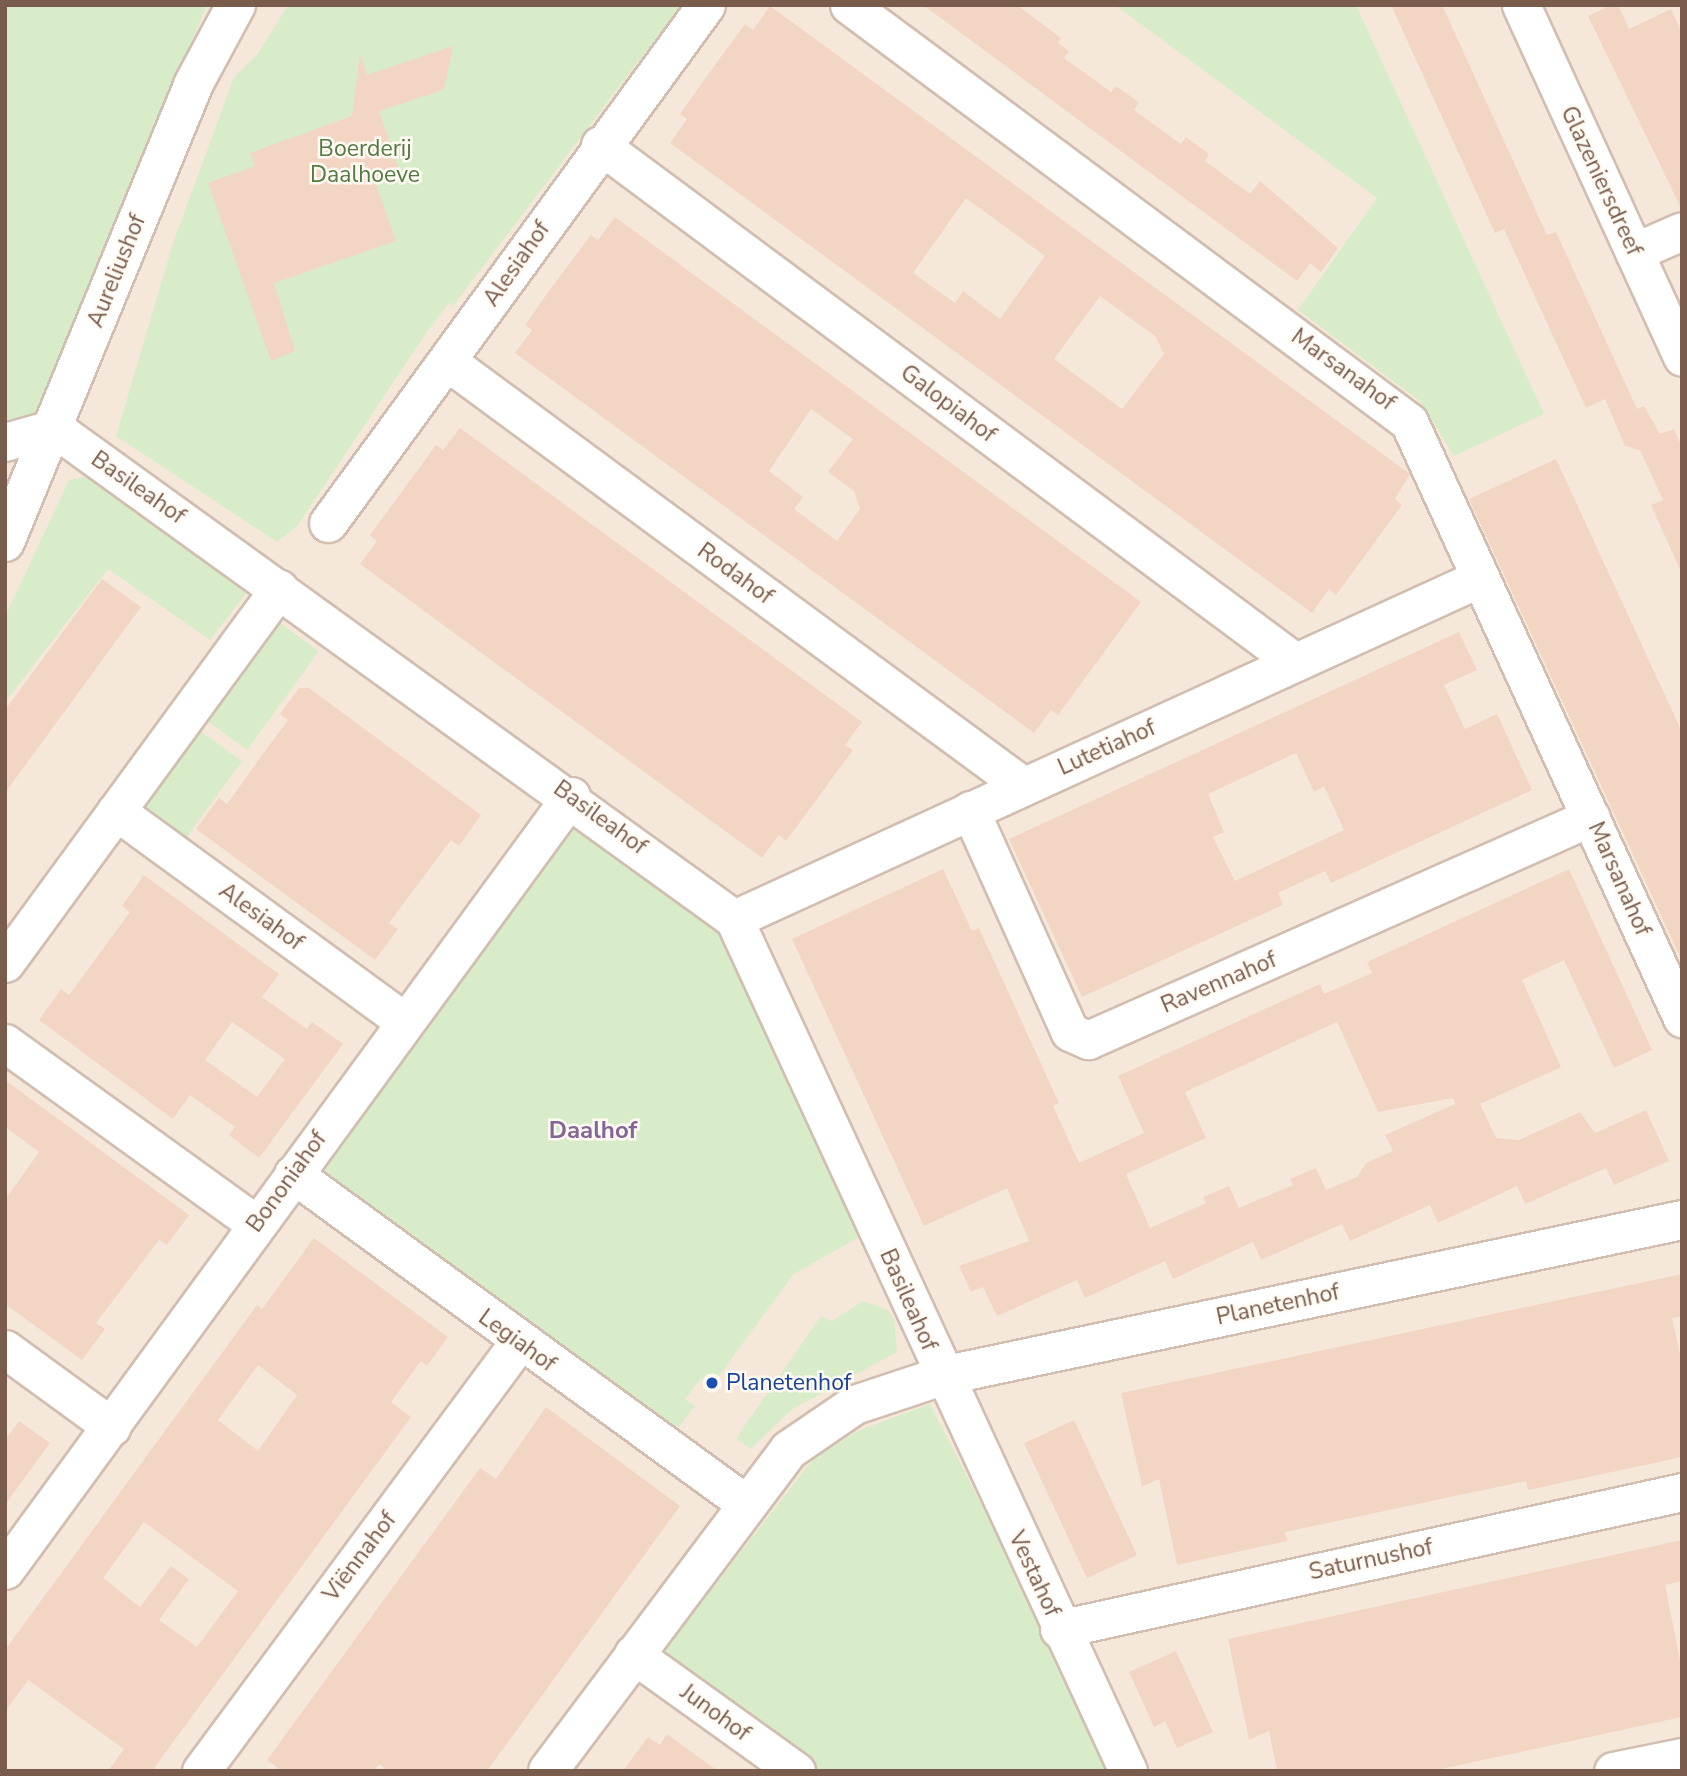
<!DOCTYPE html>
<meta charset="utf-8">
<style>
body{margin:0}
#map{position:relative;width:1687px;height:1776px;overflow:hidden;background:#fdf6ec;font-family:"Nunito Sans",sans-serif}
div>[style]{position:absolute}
.residential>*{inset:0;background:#f5e8da;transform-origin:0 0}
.green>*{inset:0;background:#d8ecc9;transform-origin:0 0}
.building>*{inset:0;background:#f3d5c3;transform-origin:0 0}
.roads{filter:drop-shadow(2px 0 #d1beb0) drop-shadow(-2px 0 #d1beb0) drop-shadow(0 2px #d1beb0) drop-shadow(0 -2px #d1beb0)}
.street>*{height:37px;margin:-18.5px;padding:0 18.5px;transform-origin:18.5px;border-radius:18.5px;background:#fff}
.secondary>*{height:38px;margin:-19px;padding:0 19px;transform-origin:19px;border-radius:19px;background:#fff}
.dots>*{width:19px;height:19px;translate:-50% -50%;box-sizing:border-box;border:4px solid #fffaf3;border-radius:50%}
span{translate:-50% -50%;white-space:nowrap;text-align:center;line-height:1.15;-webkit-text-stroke:5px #fffaf3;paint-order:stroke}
.park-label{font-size:23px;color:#537a41}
.street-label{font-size:23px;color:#7a5c4d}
.transit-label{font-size:23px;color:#164399}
.left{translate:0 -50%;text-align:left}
.neighbourhood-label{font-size:24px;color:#846695;font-weight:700}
.frame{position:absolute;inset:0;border:7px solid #7a5c4d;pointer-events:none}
</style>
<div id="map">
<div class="residential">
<i style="left:5px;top:5px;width:1677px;height:1766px"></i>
</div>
<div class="green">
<i style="clip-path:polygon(5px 5px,207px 5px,34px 415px,5px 455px)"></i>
<i style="clip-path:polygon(288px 5px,681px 5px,453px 306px,449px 303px,429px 329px,297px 526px,277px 542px,116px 436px,173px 243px,234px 77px,257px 55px)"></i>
<i style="clip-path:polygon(1115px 5px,1356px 5px,1544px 414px,1454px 456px,1421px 402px,1298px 310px,1377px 198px)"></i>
<i style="clip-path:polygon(90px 476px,247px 592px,210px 640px,108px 569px,5px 702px,5px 617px,69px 480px)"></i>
<i style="left:280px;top:623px;width:48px;height:122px;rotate:36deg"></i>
<i style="left:199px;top:730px;width:53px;height:111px;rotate:36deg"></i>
<i style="clip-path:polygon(569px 810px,730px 937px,861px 1236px,794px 1274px,712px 1385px,701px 1378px,685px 1399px,695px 1406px,672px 1436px,327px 1179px,322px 1163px)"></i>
<i style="clip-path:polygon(863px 1301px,888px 1310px,894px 1319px,897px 1352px,791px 1410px,751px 1449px,736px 1438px,821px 1316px,832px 1321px)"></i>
<i style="clip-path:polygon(930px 1404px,1047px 1633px,1110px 1771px,818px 1771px,658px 1658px,815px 1457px,860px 1430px)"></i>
</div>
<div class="building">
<i style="clip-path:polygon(923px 5px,1017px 5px,1061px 38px,1058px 43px,1069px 51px,1064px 58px,1111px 92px,1116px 86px,1139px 102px,1134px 110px,1181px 144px,1186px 137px,1209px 154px,1205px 161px,1250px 194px,1260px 181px,1338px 248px,1321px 272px,1310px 263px,1297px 281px)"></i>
<i style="clip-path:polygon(1391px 5px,1442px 5px,1547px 235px,1556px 232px,1637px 409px,1644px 406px,1660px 434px,1674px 429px,1682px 447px,1682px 574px,1651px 505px,1663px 500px,1640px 450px,1625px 446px,1605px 399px,1586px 408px,1504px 229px,1495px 233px)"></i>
<i style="clip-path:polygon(1612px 5px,1618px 5px,1629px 29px,1671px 9px,1682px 33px,1682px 210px,1588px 16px)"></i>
<i style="clip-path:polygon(evenodd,770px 6px,1410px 474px,1395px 499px,1402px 505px,1336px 595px,1329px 589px,1312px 613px,670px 143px,687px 119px,680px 114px,704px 80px,745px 24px,753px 30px,770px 6px,966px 198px,1045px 256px,1000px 319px,963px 291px,955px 303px,913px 273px,966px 198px,770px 6px,1100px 296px,1155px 336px,1164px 354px,1122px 409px,1054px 359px,1100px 296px)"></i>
<i style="clip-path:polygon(453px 46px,444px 90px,379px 111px,400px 173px,375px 182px,396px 241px,274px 283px,295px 351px,271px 361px,208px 183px,255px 166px,250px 153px,352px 116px,360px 54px,367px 75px)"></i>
<i style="clip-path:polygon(evenodd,615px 217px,1141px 602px,1058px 715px,1051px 710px,1034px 733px,515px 353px,532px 330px,525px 325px,549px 291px,591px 235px,598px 240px,615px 217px,811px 409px,853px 439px,828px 472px,854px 491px,860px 509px,837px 541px,794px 509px,803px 497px,769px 471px,811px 409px)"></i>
<i style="clip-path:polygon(460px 428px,862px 722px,845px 745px,853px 750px,786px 841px,779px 835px,762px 858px,360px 564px,377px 541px,370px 535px,436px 445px,443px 450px)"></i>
<i style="clip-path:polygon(1556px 459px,1682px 732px,1682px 961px,1469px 499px)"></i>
<i style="clip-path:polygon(102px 579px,141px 607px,5px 793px,5px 710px)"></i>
<i style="clip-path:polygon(evenodd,1459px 632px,1477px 670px,1444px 685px,1465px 729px,1497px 714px,1532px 790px,1331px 883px,1325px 871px,1278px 893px,1283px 905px,1082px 997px,1009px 839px,1459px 632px,1296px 753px,1314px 792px,1324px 786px,1344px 830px,1235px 881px,1213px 837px,1224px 832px,1208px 794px,1296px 753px)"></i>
<i style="clip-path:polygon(299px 688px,309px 688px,481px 815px,459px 846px,451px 840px,389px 923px,398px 929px,375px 960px,196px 829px,219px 798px,227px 804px,268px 747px,288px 720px,280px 714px)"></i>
<i style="clip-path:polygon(evenodd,943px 869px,972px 931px,979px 928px,1059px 1103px,1053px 1106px,1079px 1163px,1144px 1133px,1118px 1076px,1320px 984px,1324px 994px,1372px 973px,1367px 962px,1569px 869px,1652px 1050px,1614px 1068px,1564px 960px,1522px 980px,1561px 1067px,1480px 1104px,1496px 1138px,1519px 1140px,1580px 1112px,1595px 1133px,1646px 1110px,1669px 1161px,1614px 1185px,1606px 1168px,1525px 1204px,1517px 1186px,1438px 1223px,1430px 1205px,1350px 1241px,1342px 1224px,1261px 1260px,1253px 1242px,1173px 1279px,1165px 1261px,1085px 1298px,1077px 1280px,997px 1316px,983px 1287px,971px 1292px,959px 1266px,1029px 1241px,1007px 1188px,924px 1226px,792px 939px,943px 869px,1337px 1022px,1378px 1112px,1453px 1098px,1455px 1104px,1385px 1135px,1393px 1151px,1366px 1163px,1357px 1177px,1326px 1190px,1316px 1168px,1290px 1179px,1293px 1185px,1239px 1208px,1229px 1186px,1203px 1197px,1206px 1203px,1150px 1228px,1126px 1174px,1206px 1138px,1185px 1092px,1337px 1022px)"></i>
<i style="clip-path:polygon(evenodd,144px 875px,279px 974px,262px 997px,307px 1029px,312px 1022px,343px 1044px,259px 1158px,229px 1135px,235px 1127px,190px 1095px,173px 1119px,39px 1020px,61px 989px,69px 995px,130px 912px,122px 906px,144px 875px,232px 1022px,285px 1059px,257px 1097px,205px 1060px,232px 1022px)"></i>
<i style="clip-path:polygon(5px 1080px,189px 1215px,167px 1245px,159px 1240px,96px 1323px,105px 1329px,82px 1360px,5px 1304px,5px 1200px,39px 1152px,5px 1127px)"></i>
<i style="clip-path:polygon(evenodd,314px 1238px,448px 1337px,427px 1366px,421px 1361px,391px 1402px,411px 1417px,152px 1771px,108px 1771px,124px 1749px,28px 1680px,5px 1712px,5px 1650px,257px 1305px,262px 1309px,314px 1238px,258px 1365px,297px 1395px,258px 1451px,218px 1420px,258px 1365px,314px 1238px,144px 1522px,238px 1591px,197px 1647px,159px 1620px,189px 1579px,171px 1566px,140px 1607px,103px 1578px,144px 1522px)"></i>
<i style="clip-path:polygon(1682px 1274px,1682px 1316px,1672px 1318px,1682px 1363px,1682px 1457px,1528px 1490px,1526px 1481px,1285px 1532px,1287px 1541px,1177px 1565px,1159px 1479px,1142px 1487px,1121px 1393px)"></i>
<i style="clip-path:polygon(546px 1407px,680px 1506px,487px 1771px,388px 1771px,379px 1764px,374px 1771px,282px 1771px,267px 1760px,480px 1468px,496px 1479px)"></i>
<i style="left:1074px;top:1420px;width:149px;height:55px;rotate:65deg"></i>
<i style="clip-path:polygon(19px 1421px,50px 1443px,5px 1505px,5px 1440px)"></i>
<i style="clip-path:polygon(1682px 1540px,1682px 1581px,1665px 1585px,1682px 1670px,1682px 1717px,1432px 1771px,1277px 1771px,1269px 1731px,1249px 1740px,1228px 1639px)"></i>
<i style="clip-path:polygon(1176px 1651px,1213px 1732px,1177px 1748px,1165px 1721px,1154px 1727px,1129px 1672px)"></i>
<i style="clip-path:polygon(667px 1734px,718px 1771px,623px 1771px,648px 1737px,660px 1745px)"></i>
</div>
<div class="roads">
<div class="street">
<i style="left:849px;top:5px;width:698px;rotate:36.67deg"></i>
<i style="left:1409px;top:422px;width:656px;rotate:65.39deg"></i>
<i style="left:1521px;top:5px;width:387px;rotate:65.4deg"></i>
<i style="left:600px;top:145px;width:866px;rotate:36.65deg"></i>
<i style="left:1634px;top:252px;width:52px;rotate:-23.6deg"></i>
<i style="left:448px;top:362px;width:714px;rotate:36.4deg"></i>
<i style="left:5px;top:442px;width:51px;rotate:-15.9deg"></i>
<i style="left:54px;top:428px;width:839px;rotate:35.83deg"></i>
<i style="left:734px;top:919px;width:939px;rotate:65.18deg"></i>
<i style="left:328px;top:523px;width:641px;rotate:-53.88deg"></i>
<i style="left:970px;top:810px;width:243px;rotate:65.8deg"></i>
<i style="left:1070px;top:1032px;width:20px;rotate:24deg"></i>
<i style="left:1088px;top:1040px;width:550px;rotate:-23.91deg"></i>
<i style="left:116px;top:811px;width:358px;rotate:36.1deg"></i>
<i style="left:734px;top:919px;width:820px;rotate:-24.57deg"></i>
<i style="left:5px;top:963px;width:464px;rotate:-53.8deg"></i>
<i style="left:5px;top:1043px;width:309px;rotate:35.8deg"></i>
<i style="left:293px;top:1174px;width:559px;rotate:36.05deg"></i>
<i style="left:5px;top:1349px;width:132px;rotate:36.1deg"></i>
<i style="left:5px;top:1570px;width:959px;rotate:-53.82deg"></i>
<i style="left:1059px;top:1629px;width:638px;rotate:-12.4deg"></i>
<i style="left:633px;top:1654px;width:201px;rotate:35.7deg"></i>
<i style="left:201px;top:1771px;width:533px;rotate:-53.47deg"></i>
<i style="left:1613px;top:1771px;width:70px;rotate:-11.5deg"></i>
</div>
<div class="secondary">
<i style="left:5px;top:542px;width:494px;rotate:-67.6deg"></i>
<i style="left:193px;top:85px;width:91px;rotate:-61.7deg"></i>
<i style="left:548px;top:1771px;width:401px;rotate:-53.1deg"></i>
<i style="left:789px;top:1450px;width:80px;rotate:-34.3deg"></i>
<i style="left:855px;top:1405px;width:92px;rotate:-18.4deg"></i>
<i style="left:942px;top:1376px;width:756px;rotate:-11.9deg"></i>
</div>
</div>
<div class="dots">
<i style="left:712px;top:1383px;background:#1a4fb4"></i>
</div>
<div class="park-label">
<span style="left:365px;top:162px">Boerderij<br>Daalhoeve</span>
</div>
<div class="street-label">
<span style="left:1601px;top:181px;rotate:65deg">Glazeniersdreef</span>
<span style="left:517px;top:264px;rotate:-55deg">Alesiahof</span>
<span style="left:117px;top:271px;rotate:-68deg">Aureliushof</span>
<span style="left:1343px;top:370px;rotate:36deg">Marsanahof</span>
<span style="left:948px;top:404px;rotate:37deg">Galopiahof</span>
<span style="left:138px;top:488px;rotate:35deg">Basileahof</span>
<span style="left:735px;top:574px;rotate:36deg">Rodahof</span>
<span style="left:1107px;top:748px;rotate:-24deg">Lutetiahof</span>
<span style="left:600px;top:818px;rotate:36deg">Basileahof</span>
<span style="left:1619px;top:879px;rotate:66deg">Marsanahof</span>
<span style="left:261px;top:917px;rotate:36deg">Alesiahof</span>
<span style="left:1219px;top:983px;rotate:-23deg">Ravennahof</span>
<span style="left:287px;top:1182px;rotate:-54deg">Bononiahof</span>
<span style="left:908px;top:1300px;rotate:66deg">Basileahof</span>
<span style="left:1278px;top:1305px;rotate:-12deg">Planetenhof</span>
<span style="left:517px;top:1341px;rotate:36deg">Legiahof</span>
<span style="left:360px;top:1557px;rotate:-53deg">Viënnahof</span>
<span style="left:1371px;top:1560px;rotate:-12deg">Saturnushof</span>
<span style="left:1034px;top:1574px;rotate:65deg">Vestahof</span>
<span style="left:715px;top:1713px;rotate:36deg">Junohof</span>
</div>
<div class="transit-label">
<span class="left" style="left:726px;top:1383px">Planetenhof</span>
</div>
<div class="neighbourhood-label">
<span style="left:593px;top:1131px">Daalhof</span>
</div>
<div class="frame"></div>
</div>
